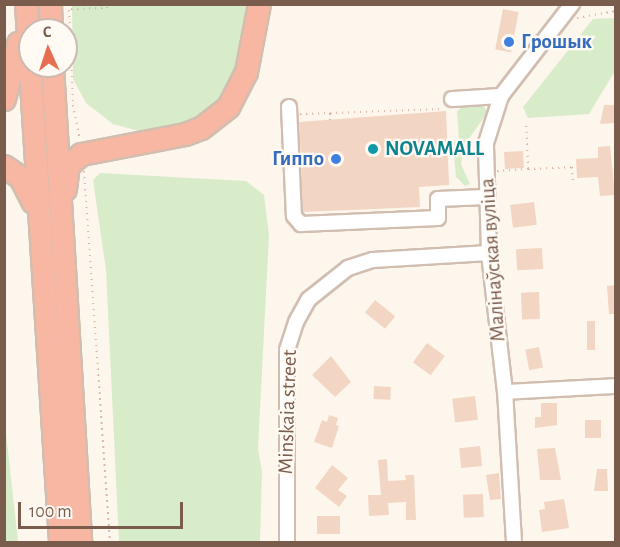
<!DOCTYPE html>
<meta charset="utf-8">
<style>
body{margin:0}
#map{position:relative;width:620px;height:547px;overflow:hidden;background:#fdf6ec;font-family:"Alegreya Sans",sans-serif}
div>[style]{position:absolute}
.green>*{inset:0;background:#d8ecc9}
.building>*{inset:0;background:#f3d5c3;transform-origin:0 0}
.path>*{height:2px;margin-top:-1px;transform-origin:0;background:repeating-linear-gradient(90deg,#d9b8a5 0 1.5px,transparent 0 6px)}
.roads{filter:drop-shadow(2px 0 #d1beb0) drop-shadow(-2px 0 #d1beb0) drop-shadow(0 2px #d1beb0) drop-shadow(0 -2px #d1beb0)}
.minor>*{height:14px;margin:-7px;padding:0 7px;transform-origin:7px;border-radius:7px;background:#fff}
.highway>*{height:21px;margin:-10.5px;padding:0 10.5px;transform-origin:10.5px;border-radius:10.5px;background:#f7b7a3}
.dots>*{width:16px;height:16px;translate:-50% -50%;box-sizing:border-box;border:3px solid #fffaf3;border-radius:50%}
span{translate:-50% -50%;white-space:nowrap;text-align:center;line-height:1.15;-webkit-text-stroke:4.5px #fffaf3;paint-order:stroke}
.shop-label{font-size:21px;color:#366cbe;font-weight:700}
.left{translate:0 -50%;text-align:left}
.right{translate:-100% -50%;text-align:right}
.culture-label{font-size:21px;color:#0d838f;font-weight:700}
.street-label{font-size:21px;color:#7a5c4d}
.frame{position:absolute;inset:0;border:6px solid #7a5c4d;pointer-events:none}
.north{position:absolute;left:18px;top:18px;width:60px;height:60px;box-sizing:border-box;background:#fffaf3;border:2px solid #cabbb1;border-radius:50%;rotate:357deg;font-size:16px;font-weight:700;line-height:24px;text-align:center;color:#7a5c4d}
.north::after{content:'';display:block;margin:auto;width:21px;height:27px;background:#e76f51;clip-path:polygon(50% 0,100% 100%,50% 72%,0 100%)}
.scale{position:absolute;left:18px;top:502px;width:165px;height:27px;box-sizing:border-box;border:3px solid #7a5c4d;border-top:0;padding-left:8px;font-size:18px;line-height:21px;white-space:nowrap;color:#7a5c4d;-webkit-text-stroke:4px #fffaf3;paint-order:stroke}
</style>
<div id="map">
<div class="green">
<i style="clip-path:polygon(96px 4px,252px 5px,247px 38px,230px 92px,200px 121px,150px 134px,113px 124px,86px 103px,73px 79px,72px 5px)"></i>
<i style="clip-path:polygon(615px 18px,615px 71px,589px 114px,528px 118px,523px 107px,593px 19px)"></i>
<i style="clip-path:polygon(467px 104px,482px 104px,488px 112px,465px 144px,461px 164px,470px 184px,465px 186px,456px 177px,453px 143px,459px 139px,457px 111px)"></i>
<i style="clip-path:polygon(100px 173px,246px 181px,264px 195px,269px 235px,258px 449px,262px 471px,260px 542px,119px 542px,106px 270px,93px 180px)"></i>
<i style="clip-path:polygon(4px 423px,5px 423px,18px 542px,5px 542px)"></i>
</div>
<div class="building">
<i style="left:503px;top:9px;width:16px;height:41px;rotate:11deg"></i>
<i style="clip-path:polygon(604px 105px,615px 105px,615px 123px,600px 124px)"></i>
<i style="clip-path:polygon(446px 111px,449px 185px,419px 187px,420px 207px,303px 212px,299px 122px)"></i>
<i style="clip-path:polygon(610px 146px,615px 195px,600px 196px,598px 177px,577px 178px,576px 159px,598px 158px,598px 147px)"></i>
<i style="left:523px;top:151px;width:17px;height:19px;rotate:87deg"></i>
<i style="left:534px;top:202px;width:23px;height:24px;rotate:83deg"></i>
<i style="left:542px;top:248px;width:21px;height:26px;rotate:87deg"></i>
<i style="clip-path:polygon(615px 285px,615px 314px,609px 314px,607px 286px)"></i>
<i style="left:539px;top:292px;width:27px;height:18px;rotate:88deg"></i>
<i style="left:375px;top:300px;width:26px;height:16px;rotate:39deg"></i>
<i style="left:587px;top:321px;width:8px;height:29px"></i>
<i style="left:427px;top:343px;width:22px;height:24px;rotate:36deg"></i>
<i style="left:539px;top:347px;width:21px;height:14px;rotate:79deg"></i>
<i style="clip-path:polygon(331px 356px,351px 382px,335px 397px,312px 375px)"></i>
<i style="left:374px;top:386px;width:17px;height:13px;rotate:3deg"></i>
<i style="left:475px;top:396px;width:24px;height:23px;rotate:83deg"></i>
<i style="clip-path:polygon(541px 403px,557px 403px,557px 425px,535px 428px,535px 417px,541px 417px)"></i>
<i style="clip-path:polygon(329px 415px,338px 418px,336px 425px,339px 426px,332px 448px,314px 442px,322px 420px,327px 422px)"></i>
<i style="left:585px;top:420px;width:16px;height:18px"></i>
<i style="left:480px;top:446px;width:20px;height:21px;rotate:84deg"></i>
<i style="clip-path:polygon(555px 448px,561px 480px,540px 480px,537px 449px)"></i>
<i style="clip-path:polygon(387px 459px,388px 481px,406px 480px,405px 475px,414px 475px,416px 520px,406px 520px,406px 502px,388px 503px,389px 515px,369px 516px,368px 495px,381px 495px,378px 460px)"></i>
<i style="clip-path:polygon(332px 465px,348px 478px,338px 490px,347px 496px,339px 507px,315px 488px)"></i>
<i style="clip-path:polygon(597px 469px,607px 469px,608px 491px,594px 491px)"></i>
<i style="clip-path:polygon(499px 473px,501px 499px,490px 500px,486px 475px)"></i>
<i style="left:483px;top:494px;width:23px;height:20px;rotate:88deg"></i>
<i style="clip-path:polygon(564px 499px,569px 528px,542px 532px,539px 510px,545px 509px,544px 502px)"></i>
<i style="left:340px;top:516px;width:18px;height:23px;rotate:90deg"></i>
</div>
<div class="path">
<i style="left:69px;top:4px;width:101px;rotate:87.7deg"></i>
<i style="left:73px;top:105px;width:33px;rotate:79deg"></i>
<i style="left:71px;top:9px;width:36px;rotate:-2deg"></i>
<i style="left:107px;top:8px;width:4px;rotate:-90deg"></i>
<i style="left:577px;top:18px;width:40px;rotate:-10deg"></i>
<i style="left:330px;top:113px;width:8px;rotate:90deg"></i>
<i style="left:300px;top:114px;width:144px;rotate:-2deg"></i>
<i style="left:528px;top:169px;width:44px;rotate:-2.6deg"></i>
<i style="left:572px;top:167px;width:15px;rotate:86deg"></i>
<i style="left:84px;top:171px;width:372px;rotate:86deg"></i>
<i style="left:497px;top:171px;width:31px;rotate:-4deg"></i>
<i style="left:528px;top:169px;width:45px;rotate:-92.5deg"></i>
</div>
<div class="roads">
<div class="minor">
<i style="left:452px;top:99px;width:49px;rotate:-3.5deg"></i>
<i style="left:289px;top:107px;width:109px;rotate:87.4deg"></i>
<i style="left:294px;top:216px;width:11px;rotate:49deg"></i>
<i style="left:301px;top:224px;width:137px;rotate:-2.5deg"></i>
<i style="left:438px;top:218px;width:19px;rotate:-90deg"></i>
<i style="left:438px;top:199px;width:48px;rotate:-2.4deg"></i>
<i style="left:505px;top:392px;width:111px;rotate:-3.1deg"></i>
<i style="left:287px;top:542px;width:192px;rotate:-90deg"></i>
<i style="left:287px;top:350px;width:29px;rotate:-72deg"></i>
<i style="left:296px;top:322px;width:26px;rotate:-61deg"></i>
<i style="left:309px;top:299px;width:50px;rotate:-38.5deg"></i>
<i style="left:348px;top:268px;width:26px;rotate:-18deg"></i>
<i style="left:373px;top:260px;width:116px;rotate:-3.5deg"></i>
<i style="left:514px;top:542px;width:150px;rotate:-93.4deg"></i>
<i style="left:505px;top:392px;width:140px;rotate:-96.6deg"></i>
<i style="left:489px;top:253px;width:110px;rotate:-91.6deg"></i>
<i style="left:486px;top:143px;width:49px;rotate:-72.3deg"></i>
<i style="left:501px;top:96px;width:116px;rotate:-52.3deg"></i>
</div>
<div class="highway">
<i style="left:26px;top:4px;width:539px;rotate:86.38deg"></i>
<i style="left:50px;top:4px;width:26px;rotate:88deg"></i>
<i style="left:52px;top:66px;width:477px;rotate:86.6deg"></i>
<i style="left:4px;top:99px;width:58px;rotate:-76deg"></i>
<i style="left:4px;top:166px;width:19px;rotate:35deg"></i>
<i style="left:20px;top:177px;width:28px;rotate:63deg"></i>
<i style="left:65px;top:189px;width:24px;rotate:-83deg"></i>
<i style="left:68px;top:165px;width:17px;rotate:-40deg"></i>
<i style="left:81px;top:154px;width:106px;rotate:-10.9deg"></i>
<i style="left:185px;top:134px;width:17px;rotate:-21deg"></i>
<i style="left:201px;top:128px;width:34px;rotate:-38deg"></i>
<i style="left:228px;top:107px;width:39px;rotate:-63deg"></i>
<i style="left:246px;top:72px;width:69px;rotate:-79.2deg"></i>
</div>
</div>
<div class="dots">
<i style="left:509px;top:42px;background:#3f7fe0"></i>
<i style="left:373px;top:149px;background:#0f9aa8"></i>
<i style="left:336px;top:159px;background:#3f7fe0"></i>
</div>
<div class="shop-label">
<span class="left" style="left:521px;top:42px">Грошык</span>
<span class="right" style="left:324px;top:159px">Гиппо</span>
</div>
<div class="culture-label">
<span class="left" style="left:385px;top:149px">NOVAMALL</span>
</div>
<div class="street-label">
<span style="left:493px;top:260px;rotate:-94deg">Малінаўская вуліца</span>
<span style="left:288px;top:412px;rotate:-88deg">Minskaia street</span>
</div>
<div class="frame"></div>
<div class="north">С</div>
<div class="scale">100 m</div>
</div>
